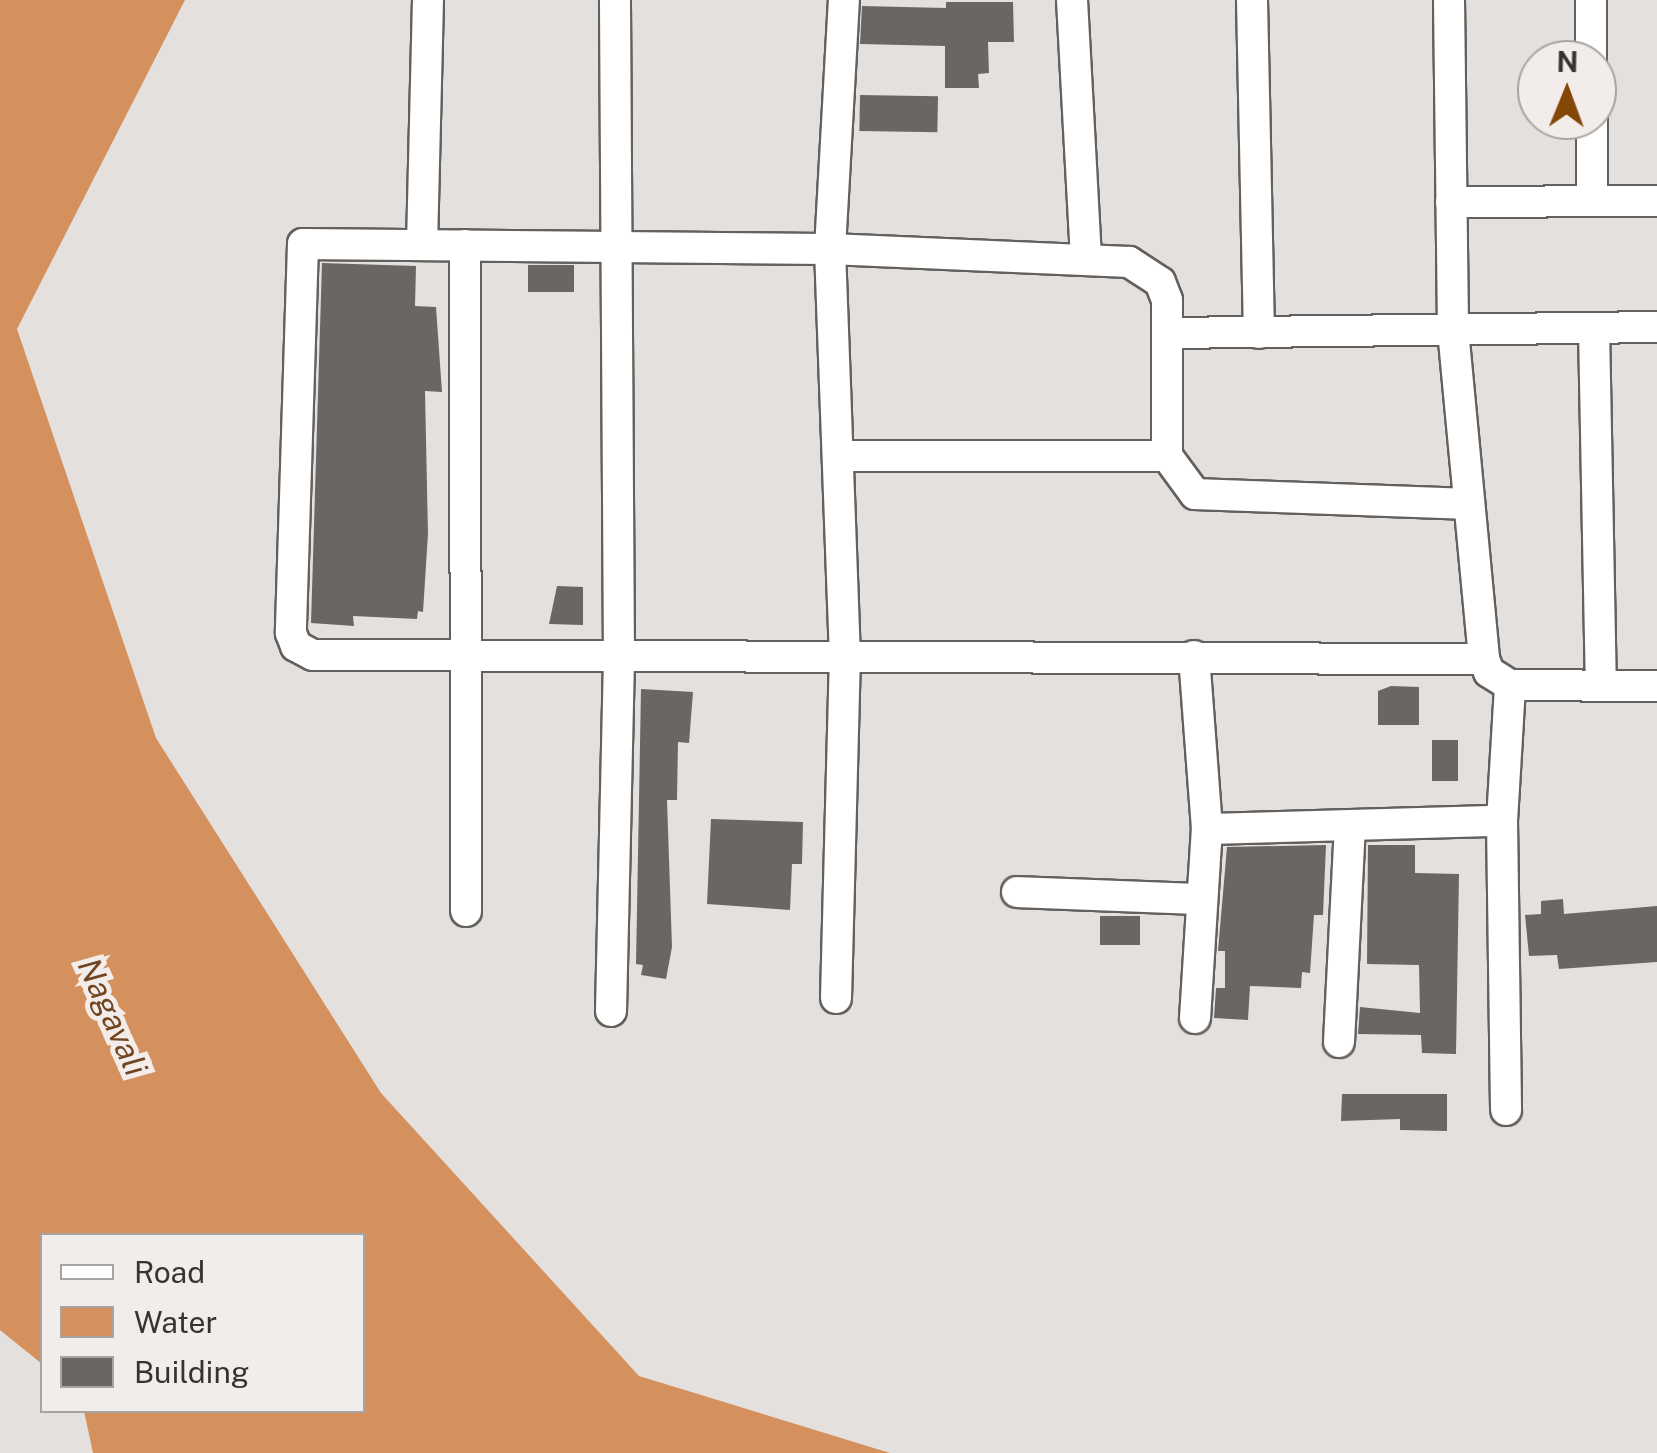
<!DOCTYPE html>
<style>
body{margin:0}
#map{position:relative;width:1657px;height:1453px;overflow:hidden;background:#e4e0dd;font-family:"Public Sans",sans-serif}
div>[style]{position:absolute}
.water>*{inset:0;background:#d4915e}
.building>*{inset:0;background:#6a6664;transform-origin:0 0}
.roads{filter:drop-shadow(2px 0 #64605d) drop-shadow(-2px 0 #64605d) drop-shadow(0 2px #64605d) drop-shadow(0 -2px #64605d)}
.minor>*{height:30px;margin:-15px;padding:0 15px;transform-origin:15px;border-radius:15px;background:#fff}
span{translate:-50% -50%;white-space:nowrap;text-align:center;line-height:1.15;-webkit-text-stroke:10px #f2edea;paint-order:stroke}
.water-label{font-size:32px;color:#72441f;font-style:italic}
.legend{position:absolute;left:40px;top:1233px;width:325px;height:180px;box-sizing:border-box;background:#f2edea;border:2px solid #a7a3a1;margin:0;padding:12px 18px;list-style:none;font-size:30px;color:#363433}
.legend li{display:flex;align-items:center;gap:20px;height:50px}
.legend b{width:50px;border:2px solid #a7a3a1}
.north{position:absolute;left:1517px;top:40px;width:100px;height:100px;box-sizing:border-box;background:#f2edea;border:2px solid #a7a3a1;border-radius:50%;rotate:1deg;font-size:28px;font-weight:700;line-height:40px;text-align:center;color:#363433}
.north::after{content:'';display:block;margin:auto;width:35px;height:45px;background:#854707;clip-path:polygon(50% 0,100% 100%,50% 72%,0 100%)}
</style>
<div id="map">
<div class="water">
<i style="clip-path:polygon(0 0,185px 0,17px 329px,156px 738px,381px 1093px,639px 1376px,890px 1453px,93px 1453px,84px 1411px,362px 1410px,362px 1236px,42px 1236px,42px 1364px,0 1330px)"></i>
</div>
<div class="building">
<i style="clip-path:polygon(946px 2px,1013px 2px,1014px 42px,988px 42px,989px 73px,978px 74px,979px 88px,945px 88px,945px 46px,860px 44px,862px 6px,946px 8px)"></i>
<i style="left:860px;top:95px;width:78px;height:36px;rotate:1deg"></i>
<i style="clip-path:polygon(322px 263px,416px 266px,415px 306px,436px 307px,442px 392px,425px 391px,428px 534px,423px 612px,418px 611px,417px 619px,353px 616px,354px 626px,311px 623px)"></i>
<i style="left:528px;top:265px;width:46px;height:27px"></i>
<i style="clip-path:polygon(557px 586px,583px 587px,583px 625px,549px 624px)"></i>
<i style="clip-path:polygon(1391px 686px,1419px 687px,1419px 725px,1378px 725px,1378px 691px)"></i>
<i style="clip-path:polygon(641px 689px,693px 692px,689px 743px,678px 742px,677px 800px,667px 800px,672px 947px,666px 979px,641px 975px,643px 965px,636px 964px)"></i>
<i style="left:1458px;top:740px;width:41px;height:26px;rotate:90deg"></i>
<i style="clip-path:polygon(711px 819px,803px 822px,802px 864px,792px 864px,790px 910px,707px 904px)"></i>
<i style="clip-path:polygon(1326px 845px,1323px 915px,1314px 915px,1310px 973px,1302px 972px,1301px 988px,1250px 986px,1248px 1020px,1214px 1018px,1216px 988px,1225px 988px,1225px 951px,1218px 951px,1227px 847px)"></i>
<i style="clip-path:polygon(1368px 845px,1415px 845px,1415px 873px,1459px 874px,1456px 1054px,1422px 1053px,1421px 1035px,1358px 1034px,1360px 1007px,1420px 1013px,1419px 965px,1367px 964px)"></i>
<i style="clip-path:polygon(1563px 899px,1564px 914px,1657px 906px,1657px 962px,1559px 969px,1557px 955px,1529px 956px,1525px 915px,1541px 914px,1541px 901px)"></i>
<i style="left:1100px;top:916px;width:40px;height:29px"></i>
<i style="clip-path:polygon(1342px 1094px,1447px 1094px,1447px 1131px,1400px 1130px,1400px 1119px,1341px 1121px)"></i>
</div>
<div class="roads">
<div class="minor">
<i style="left:1072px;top:0;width:259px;rotate:86.9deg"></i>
<i style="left:1252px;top:0;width:333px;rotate:88.8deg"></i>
<i style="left:1449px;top:0;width:330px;rotate:89.3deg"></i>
<i style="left:1453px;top:330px;width:330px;rotate:84.6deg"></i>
<i style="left:1484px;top:659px;width:14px;rotate:69deg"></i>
<i style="left:1489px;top:672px;width:25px;rotate:32deg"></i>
<i style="left:1510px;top:685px;width:147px;rotate:0.4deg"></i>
<i style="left:1591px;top:0;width:60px;rotate:90deg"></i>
<i style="left:1592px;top:120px;width:81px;rotate:90deg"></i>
<i style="left:1451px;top:202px;width:206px;rotate:-0.3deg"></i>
<i style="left:422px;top:245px;width:245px;rotate:-88.6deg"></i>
<i style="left:465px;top:245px;width:666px;rotate:89.91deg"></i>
<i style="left:1594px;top:328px;width:358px;rotate:88.9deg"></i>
<i style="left:1169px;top:333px;width:488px;rotate:-0.7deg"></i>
<i style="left:838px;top:456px;width:329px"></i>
<i style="left:1469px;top:504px;width:274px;rotate:-177.9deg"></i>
<i style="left:1195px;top:494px;width:47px;rotate:-126.4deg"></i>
<i style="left:1167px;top:456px;width:156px;rotate:-90deg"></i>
<i style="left:1167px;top:300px;width:19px;rotate:-111deg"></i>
<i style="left:1160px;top:282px;width:37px;rotate:-147deg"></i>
<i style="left:1129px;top:262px;width:299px;rotate:-177.5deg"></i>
<i style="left:830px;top:249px;width:527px;rotate:-179.46deg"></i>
<i style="left:303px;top:244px;width:389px;rotate:91.8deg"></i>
<i style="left:291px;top:633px;width:14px;rotate:69deg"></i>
<i style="left:296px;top:646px;width:19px;rotate:28deg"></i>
<i style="left:313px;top:655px;width:1171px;rotate:0.2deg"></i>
<i style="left:1194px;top:656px;width:173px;rotate:85.7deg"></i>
<i style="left:1502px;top:821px;width:289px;rotate:89.2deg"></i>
<i style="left:1017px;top:892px;width:185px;rotate:2.2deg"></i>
<i style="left:836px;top:998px;width:340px;rotate:-88.5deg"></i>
<i style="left:845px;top:658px;width:409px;rotate:-92.1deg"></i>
<i style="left:830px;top:249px;width:249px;rotate:-86.8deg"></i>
<i style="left:611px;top:1011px;width:352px;rotate:-88.7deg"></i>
<i style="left:619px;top:659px;width:659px;rotate:-90.35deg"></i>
<i style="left:1195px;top:1018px;width:189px;rotate:-86.4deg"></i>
<i style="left:1207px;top:829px;width:295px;rotate:-1.6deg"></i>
<i style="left:1502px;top:821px;width:136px;rotate:-86.6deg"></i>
<i style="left:1339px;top:1042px;width:217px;rotate:-87.1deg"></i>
</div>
</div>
<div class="water-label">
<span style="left:112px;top:1017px;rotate:66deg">Nagavali</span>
</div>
<ul class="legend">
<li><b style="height:12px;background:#fff"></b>Road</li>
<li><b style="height:28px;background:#d4915e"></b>Water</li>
<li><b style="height:28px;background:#6a6664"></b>Building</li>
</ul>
<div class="north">N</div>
</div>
